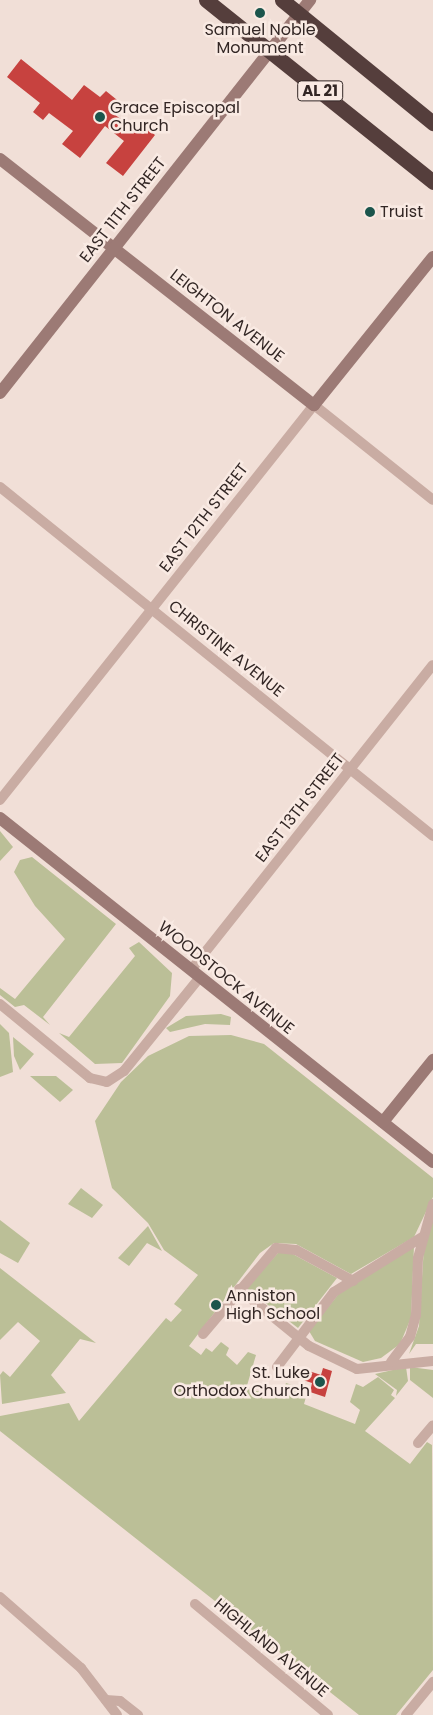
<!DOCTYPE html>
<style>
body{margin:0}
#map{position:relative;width:433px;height:1715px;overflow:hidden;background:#f1dfd7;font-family:Poppins,sans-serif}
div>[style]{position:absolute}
.green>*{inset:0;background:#bbbf97}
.building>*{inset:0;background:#c7423f}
.street>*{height:10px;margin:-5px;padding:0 5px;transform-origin:5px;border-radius:5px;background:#c9aca3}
.secondary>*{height:12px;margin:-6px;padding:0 6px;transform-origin:6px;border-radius:6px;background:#9c7a75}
.highway>*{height:15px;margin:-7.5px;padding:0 7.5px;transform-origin:7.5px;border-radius:7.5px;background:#553e3c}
.dots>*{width:14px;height:14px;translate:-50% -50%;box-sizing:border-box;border:2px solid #f9eae3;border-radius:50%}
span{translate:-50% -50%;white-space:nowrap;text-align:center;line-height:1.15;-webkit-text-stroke:5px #f9eae3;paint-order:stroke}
.shield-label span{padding:1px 4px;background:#f9eae3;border:1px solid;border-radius:4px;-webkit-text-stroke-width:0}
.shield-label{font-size:15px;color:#332725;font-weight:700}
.poi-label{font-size:16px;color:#332725}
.left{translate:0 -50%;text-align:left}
.right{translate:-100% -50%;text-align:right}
.street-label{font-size:16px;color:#332725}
</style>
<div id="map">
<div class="green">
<i style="clip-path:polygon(0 831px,13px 847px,0 861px)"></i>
<i style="clip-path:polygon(32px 857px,116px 924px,43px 1017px,50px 1025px,24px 1005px,15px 1007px,0 995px,0 988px,15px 999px,65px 939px,35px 906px,14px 872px,20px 860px)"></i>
<i style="clip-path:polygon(139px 942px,172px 973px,170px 996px,122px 1063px,95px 1064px,59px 1033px,69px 1037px,135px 956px,129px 948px)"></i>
<i style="clip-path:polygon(221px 1014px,231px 1017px,230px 1025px,205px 1024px,170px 1032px,166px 1028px,186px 1016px)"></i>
<i style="clip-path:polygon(0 1024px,9px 1033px,13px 1072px,0 1077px)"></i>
<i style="clip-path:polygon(231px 1035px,264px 1044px,433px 1178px,433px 1197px,414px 1237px,351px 1274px,296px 1244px,274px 1243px,260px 1253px,189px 1346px,201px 1355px,206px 1348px,212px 1352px,221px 1342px,229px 1348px,226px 1355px,237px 1365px,248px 1352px,256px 1355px,246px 1389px,281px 1396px,286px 1383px,308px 1390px,304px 1404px,355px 1424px,360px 1410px,350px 1402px,356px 1384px,363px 1387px,378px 1377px,394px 1390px,391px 1395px,395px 1398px,365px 1431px,410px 1464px,427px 1442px,432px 1445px,433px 1670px,396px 1715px,359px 1715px,0 1431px,0 1416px,69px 1403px,79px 1421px,166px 1318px,171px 1322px,182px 1310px,174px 1304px,198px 1275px,164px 1250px,148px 1223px,112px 1188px,95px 1121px,121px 1082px,148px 1056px,189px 1036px)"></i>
<i style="clip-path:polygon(13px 1037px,34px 1054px,20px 1070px,14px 1056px)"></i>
<i style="clip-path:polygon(30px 1076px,56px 1076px,73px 1090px,60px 1102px)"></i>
<i style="clip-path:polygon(81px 1188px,103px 1205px,92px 1218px,68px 1204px)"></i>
<i style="clip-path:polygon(433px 1217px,433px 1344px,416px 1344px,409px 1354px,419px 1326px,424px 1246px)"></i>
<i style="clip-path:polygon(0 1220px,30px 1243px,18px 1263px,0 1253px)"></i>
<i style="clip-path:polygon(148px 1226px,162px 1251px,147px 1243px,129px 1266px,118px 1258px)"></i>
<i style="clip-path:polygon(414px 1246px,411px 1318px,400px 1344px,381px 1358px,363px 1362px,315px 1341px,309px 1331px,341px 1291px)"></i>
<i style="clip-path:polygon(279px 1252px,289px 1252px,337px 1278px,298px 1328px,246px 1288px)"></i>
<i style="clip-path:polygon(0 1268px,96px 1343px,80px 1339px,51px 1375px,66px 1393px,2px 1404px,0 1375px,3px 1371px,10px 1377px,40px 1341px,18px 1322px,0 1340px)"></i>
<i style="clip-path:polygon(406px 1367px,408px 1381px,396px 1396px,397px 1390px,375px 1374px)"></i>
<i style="clip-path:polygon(410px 1367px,433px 1370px,433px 1398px,410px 1380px)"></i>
</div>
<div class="building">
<i style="clip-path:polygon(21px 59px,72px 100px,84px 85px,100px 97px,106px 91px,122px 104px,114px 114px,134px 129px,139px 122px,155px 135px,123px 176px,106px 163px,124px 141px,105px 126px,80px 158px,62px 144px,73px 131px,49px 113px,43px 120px,33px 112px,40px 103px,7px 77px)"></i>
<i style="clip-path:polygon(291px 1365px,321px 1375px,323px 1368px,332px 1371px,325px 1397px,310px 1392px,312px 1383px,288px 1375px)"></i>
</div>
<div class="street">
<i style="left:0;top:487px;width:556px;rotate:38.87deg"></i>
<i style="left:0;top:800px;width:505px;rotate:-51.52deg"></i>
<i style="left:314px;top:405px;width:152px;rotate:38.6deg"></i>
<i style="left:191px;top:970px;width:389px;rotate:-51.6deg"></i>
<i style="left:0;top:1004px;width:117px;rotate:39.4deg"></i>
<i style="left:90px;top:1078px;width:17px;rotate:13deg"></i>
<i style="left:107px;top:1082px;width:20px;rotate:-33deg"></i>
<i style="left:124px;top:1071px;width:121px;rotate:-51deg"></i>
<i style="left:239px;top:1289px;width:90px;rotate:39.2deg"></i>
<i style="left:309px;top:1346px;width:53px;rotate:25.6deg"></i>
<i style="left:357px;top:1369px;width:76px;rotate:-6deg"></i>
<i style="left:203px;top:1334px;width:113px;rotate:-49.7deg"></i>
<i style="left:276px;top:1248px;width:20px;rotate:6deg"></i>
<i style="left:296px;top:1250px;width:65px;rotate:28.5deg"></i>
<i style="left:391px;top:1362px;width:31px;rotate:-53deg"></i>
<i style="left:410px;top:1337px;width:23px;rotate:-75deg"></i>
<i style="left:416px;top:1315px;width:57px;rotate:-88deg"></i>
<i style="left:418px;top:1258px;width:56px;rotate:-74.5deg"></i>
<i style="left:277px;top:1367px;width:94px;rotate:-52.8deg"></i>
<i style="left:334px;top:1292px;width:104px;rotate:-32deg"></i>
<i style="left:418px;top:1443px;width:23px;rotate:-50deg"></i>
<i style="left:0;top:1597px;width:108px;rotate:41.2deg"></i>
<i style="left:81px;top:1668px;width:59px;rotate:52.5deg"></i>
<i style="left:195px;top:1604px;width:173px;rotate:39.8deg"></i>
<i style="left:106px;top:1700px;width:14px;rotate:4deg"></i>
<i style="left:120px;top:1701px;width:23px;rotate:38deg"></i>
<i style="left:406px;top:1715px;width:43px;rotate:-50.7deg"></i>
</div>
<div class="secondary">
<i style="left:0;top:159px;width:399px;rotate:38.1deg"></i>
<i style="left:314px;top:405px;width:190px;rotate:-51.2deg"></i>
<i style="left:0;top:393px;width:501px;rotate:-51.73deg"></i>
<i style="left:0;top:818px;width:553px;rotate:38.47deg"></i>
<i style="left:383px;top:1122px;width:80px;rotate:-51.1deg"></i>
</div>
<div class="highway">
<i style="left:206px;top:0;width:291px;rotate:38.7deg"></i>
<i style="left:282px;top:0;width:195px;rotate:39.2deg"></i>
</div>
<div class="dots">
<i style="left:260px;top:13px;background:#1b554c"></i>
<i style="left:100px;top:117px;background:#1b554c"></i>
<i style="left:370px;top:212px;background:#1b554c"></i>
<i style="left:216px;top:1305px;background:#1b554c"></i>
<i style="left:320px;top:1382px;background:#1b554c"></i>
</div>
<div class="shield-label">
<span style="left:320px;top:91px">AL 21</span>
</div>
<div class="poi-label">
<span style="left:260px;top:39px">Samuel Noble<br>Monument</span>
<span class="left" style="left:110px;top:117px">Grace Episcopal<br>Church</span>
<span class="left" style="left:380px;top:212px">Truist</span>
<span class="left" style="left:226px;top:1305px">Anniston<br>High School</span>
<span class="right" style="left:310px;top:1382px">St. Luke<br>Orthodox Church</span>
</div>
<div class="street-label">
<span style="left:123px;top:210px;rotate:-52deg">EAST 11TH STREET</span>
<span style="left:227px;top:316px;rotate:38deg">LEIGHTON AVENUE</span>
<span style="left:204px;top:518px;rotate:-52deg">EAST 12TH STREET</span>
<span style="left:226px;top:649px;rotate:39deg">CHRISTINE AVENUE</span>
<span style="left:300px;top:808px;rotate:-52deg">EAST 13TH STREET</span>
<span style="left:226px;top:978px;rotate:39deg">WOODSTOCK AVENUE</span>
<span style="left:271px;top:1648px;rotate:40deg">HIGHLAND AVENUE</span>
</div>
</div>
